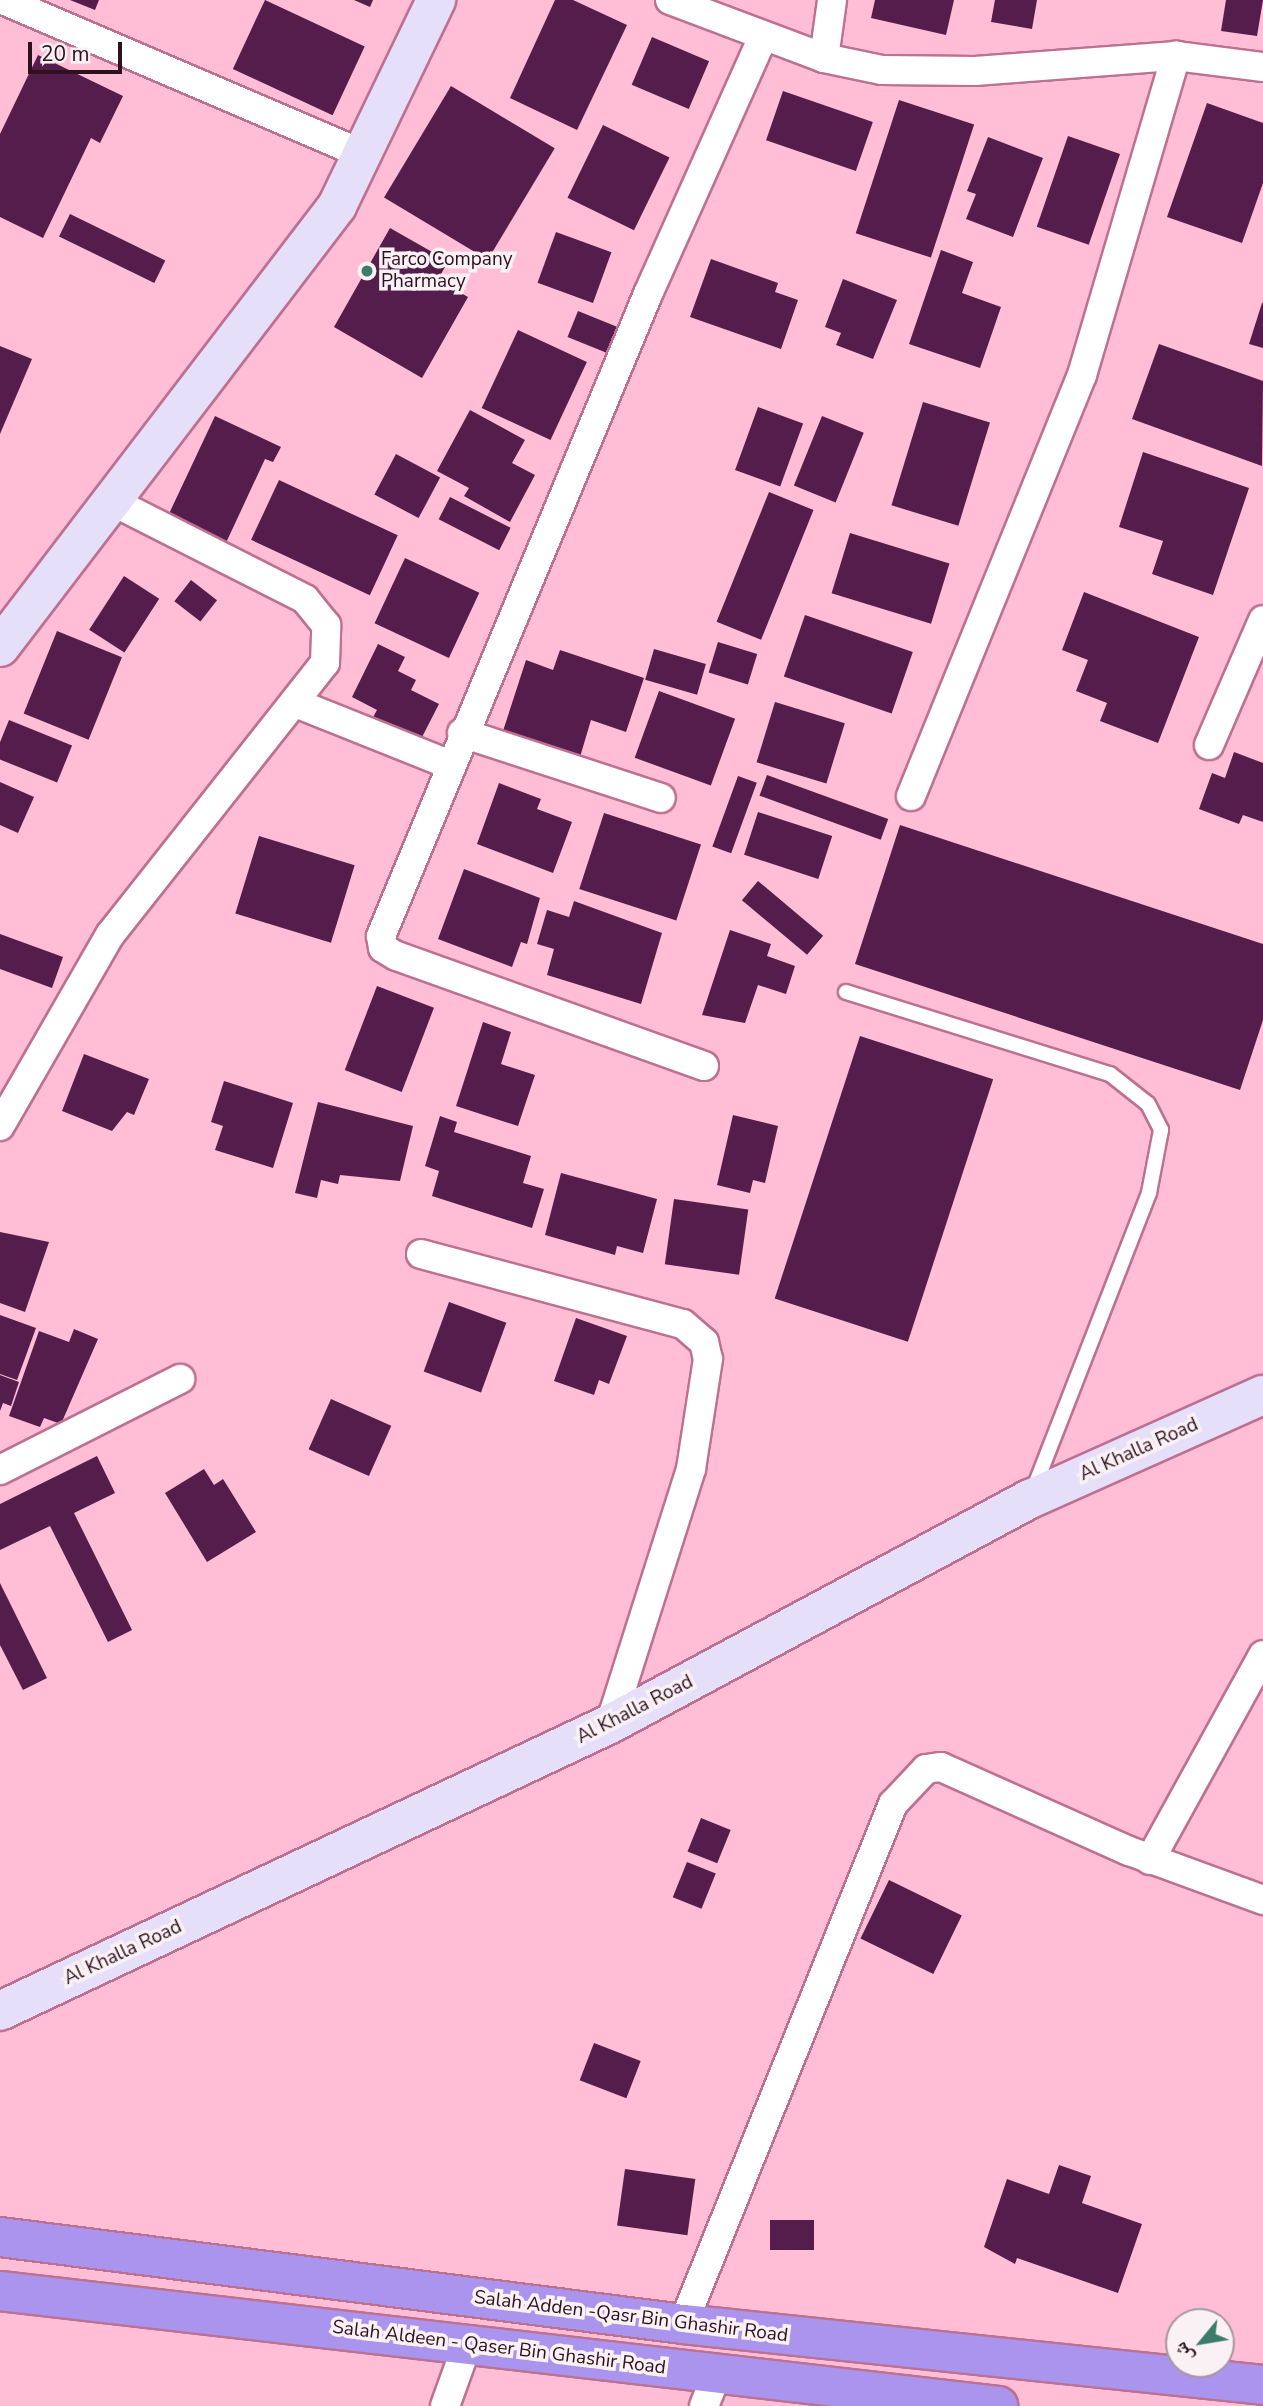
<!DOCTYPE html>
<meta charset="utf-8">
<style>
body{margin:0}
#map{position:relative;width:1263px;height:2406px;overflow:hidden;background:#ffbdd6;font-family:"Nunito Sans","Noto Naskh Arabic",sans-serif}
div>[style]{position:absolute}
.building>*{inset:0;background:#541d4b;transform-origin:0 0}
.roads{filter:drop-shadow(2px 0 #bd7190) drop-shadow(-2px 0 #bd7190) drop-shadow(0 2px #bd7190) drop-shadow(0 -2px #bd7190)}
.lane>*{height:14px;margin:-7px;padding:0 7px;transform-origin:7px;border-radius:7px;background:#fff}
.street>*{height:28px;margin:-14px;padding:0 14px;transform-origin:14px;border-radius:14px;background:#fff}
.secondary>*{height:38px;margin:-19px;padding:0 19px;transform-origin:19px;border-radius:19px;background:#e6dffa}
.highway>*{height:38px;margin:-19px;padding:0 19px;transform-origin:19px;border-radius:19px;background:#aa94ee}
.dots>*{width:19px;height:19px;translate:-50% -50%;box-sizing:border-box;border:4px solid #faf1f4;border-radius:50%}
span{translate:-50% -50%;white-space:nowrap;text-align:center;line-height:1.15;-webkit-text-stroke:7px #faf1f4;paint-order:stroke}
.poi-label{font-size:19px;color:#2e111e}
.left{translate:0 -50%;text-align:left}
.street-label{font-size:19px;color:#2e111e}
.north{position:absolute;left:1165px;top:2308px;width:70px;height:70px;box-sizing:border-box;background:#faf1f4;border:2px solid #a8979e;border-radius:50%;rotate:240deg;font-size:19px;font-weight:700;line-height:28px;text-align:center;color:#2e111e}
.north::after{content:'';display:block;margin:auto;width:24px;height:32px;background:#3c7c6b;clip-path:polygon(50% 0,100% 100%,50% 72%,0 100%)}
.scale{position:absolute;left:28px;top:42px;width:94px;height:32px;box-sizing:border-box;border:4px solid #2e111e;border-top:0;padding-left:9px;font-size:21px;line-height:24px;white-space:nowrap;color:#2e111e;-webkit-text-stroke:5px #faf1f4;paint-order:stroke}
</style>
<div id="map">
<div class="building">
<i style="clip-path:polygon(70px 0,99px 0,95px 10px)"></i>
<i style="left:265px;top:0;width:110px;height:76px;rotate:25deg"></i>
<i style="clip-path:polygon(354px 0,373px 0,370px 7px)"></i>
<i style="clip-path:polygon(555px 0,573px 0,627px 25px,577px 130px,510px 98px)"></i>
<i style="clip-path:polygon(875px 0,954px 0,946px 35px,871px 18px)"></i>
<i style="clip-path:polygon(995px 0,1037px 0,1032px 29px,991px 22px)"></i>
<i style="clip-path:polygon(1226px 0,1263px 0,1257px 36px,1221px 31px)"></i>
<i style="left:652px;top:37px;width:62px;height:52px;rotate:23deg"></i>
<i style="clip-path:polygon(38px 55px,123px 96px,100px 143px,91px 138px,43px 238px,0 217px,0 134px)"></i>
<i style="left:451px;top:86px;width:121px;height:130px;rotate:31deg"></i>
<i style="left:783px;top:91px;width:95px;height:52px;rotate:19deg"></i>
<i style="left:899px;top:100px;width:79px;height:140px;rotate:18deg"></i>
<i style="clip-path:polygon(1207px 103px,1263px 123px,1263px 183px,1242px 243px,1167px 217px)"></i>
<i style="left:603px;top:125px;width:74px;height:81px;rotate:26deg"></i>
<i style="left:1068px;top:136px;width:55px;height:96px;rotate:19deg"></i>
<i style="clip-path:polygon(988px 137px,1043px 158px,1013px 237px,966px 219px,976px 194px,967px 191px)"></i>
<i style="left:70px;top:214px;width:106px;height:25px;rotate:26deg"></i>
<i style="clip-path:polygon(390px 228px,448px 261px,438px 280px,468px 297px,422px 378px,334px 327px)"></i>
<i style="left:556px;top:232px;width:59px;height:54px;rotate:20deg"></i>
<i style="clip-path:polygon(941px 250px,973px 262px,962px 293px,1001px 307px,980px 368px,909px 344px)"></i>
<i style="clip-path:polygon(711px 259px,778px 283px,775px 292px,798px 300px,781px 349px,690px 317px)"></i>
<i style="clip-path:polygon(843px 279px,897px 300px,873px 359px,836px 345px,841px 333px,825px 327px)"></i>
<i style="clip-path:polygon(1262px 303px,1263px 303px,1263px 348px,1249px 344px)"></i>
<i style="left:578px;top:311px;width:42px;height:28px;rotate:22deg"></i>
<i style="left:518px;top:330px;width:76px;height:86px;rotate:25deg"></i>
<i style="clip-path:polygon(1159px 344px,1263px 381px,1262px 466px,1132px 419px)"></i>
<i style="clip-path:polygon(0 346px,32px 359px,0 434px)"></i>
<i style="left:923px;top:402px;width:70px;height:108px;rotate:17deg"></i>
<i style="left:758px;top:407px;width:48px;height:67px;rotate:20deg"></i>
<i style="clip-path:polygon(470px 410px,525px 440px,512px 463px,535px 475px,510px 522px,464px 496px,469px 488px,437px 471px)"></i>
<i style="clip-path:polygon(215px 416px,281px 447px,273px 462px,265px 459px,225px 545px,167px 518px)"></i>
<i style="left:822px;top:416px;width:45px;height:75px;rotate:22deg"></i>
<i style="clip-path:polygon(1143px 452px,1249px 488px,1213px 595px,1152px 574px,1163px 541px,1119px 527px)"></i>
<i style="left:396px;top:454px;width:50px;height:46px;rotate:28deg"></i>
<i style="left:279px;top:480px;width:131px;height:66px;rotate:25deg"></i>
<i style="left:769px;top:492px;width:48px;height:140px;rotate:22deg"></i>
<i style="left:450px;top:497px;width:68px;height:25px;rotate:27deg"></i>
<i style="left:850px;top:533px;width:104px;height:63px;rotate:17deg"></i>
<i style="left:405px;top:558px;width:82px;height:72px;rotate:25deg"></i>
<i style="left:124px;top:576px;width:42px;height:64px;rotate:33deg"></i>
<i style="left:191px;top:580px;width:33px;height:27px;rotate:38deg"></i>
<i style="clip-path:polygon(1084px 592px,1199px 637px,1158px 743px,1100px 721px,1107px 703px,1076px 691px,1088px 660px,1062px 650px)"></i>
<i style="left:805px;top:615px;width:114px;height:65px;rotate:19deg"></i>
<i style="left:57px;top:631px;width:70px;height:89px;rotate:22deg"></i>
<i style="left:718px;top:642px;width:41px;height:32px;rotate:17deg"></i>
<i style="clip-path:polygon(378px 644px,405px 657px,398px 671px,416px 680px,411px 690px,439px 704px,419px 743px,372px 719px,377px 710px,352px 697px)"></i>
<i style="left:654px;top:649px;width:54px;height:32px;rotate:16deg"></i>
<i style="clip-path:polygon(560px 650px,644px 678px,626px 732px,591px 720px,580px 757px,503px 731px,526px 660px,553px 670px)"></i>
<i style="left:659px;top:691px;width:81px;height:71px;rotate:20deg"></i>
<i style="left:775px;top:702px;width:73px;height:63px;rotate:17deg"></i>
<i style="left:9px;top:720px;width:68px;height:40px;rotate:22deg"></i>
<i style="clip-path:polygon(1234px 752px,1263px 763px,1263px 822px,1243px 815px,1239px 824px,1199px 809px,1212px 773px,1225px 778px)"></i>
<i style="left:767px;top:775px;width:129px;height:22px;rotate:20deg"></i>
<i style="left:738px;top:776px;width:20px;height:75px;rotate:20deg"></i>
<i style="clip-path:polygon(0 782px,34px 797px,18px 833px,0 825px)"></i>
<i style="clip-path:polygon(499px 783px,541px 799px,537px 809px,572px 822px,553px 873px,477px 844px)"></i>
<i style="left:758px;top:812px;width:78px;height:45px;rotate:18deg"></i>
<i style="left:604px;top:813px;width:102px;height:80px;rotate:18deg"></i>
<i style="clip-path:polygon(900px 825px,1263px 944px,1263px 1020px,1240px 1090px,855px 964px)"></i>
<i style="left:259px;top:836px;width:100px;height:81px;rotate:17deg"></i>
<i style="clip-path:polygon(464px 869px,540px 898px,527px 944px,521px 942px,512px 967px,438px 939px)"></i>
<i style="left:758px;top:881px;width:85px;height:25px;rotate:40deg"></i>
<i style="clip-path:polygon(574px 901px,662px 933px,641px 1004px,547px 975px,554px 949px,537px 944px,547px 910px,569px 917px)"></i>
<i style="clip-path:polygon(730px 930px,771px 944px,767px 956px,795px 966px,786px 994px,758px 985px,745px 1023px,702px 1015px)"></i>
<i style="clip-path:polygon(0 934px,63px 957px,52px 988px,0 969px)"></i>
<i style="left:377px;top:986px;width:61px;height:90px;rotate:21deg"></i>
<i style="clip-path:polygon(483px 1022px,511px 1032px,501px 1064px,535px 1075px,518px 1126px,456px 1106px)"></i>
<i style="left:860px;top:1036px;width:140px;height:276px;rotate:18deg"></i>
<i style="clip-path:polygon(84px 1054px,149px 1079px,134px 1115px,127px 1112px,112px 1131px,62px 1111px)"></i>
<i style="clip-path:polygon(224px 1081px,293px 1103px,273px 1168px,215px 1150px,223px 1126px,211px 1122px)"></i>
<i style="clip-path:polygon(318px 1102px,413px 1126px,400px 1181px,340px 1175px,338px 1184px,321px 1180px,317px 1198px,295px 1193px)"></i>
<i style="clip-path:polygon(733px 1115px,778px 1126px,765px 1183px,753px 1180px,750px 1193px,717px 1185px)"></i>
<i style="clip-path:polygon(440px 1116px,457px 1122px,454px 1132px,531px 1156px,523px 1183px,544px 1189px,532px 1228px,432px 1196px,439px 1171px,425px 1166px)"></i>
<i style="clip-path:polygon(561px 1173px,657px 1199px,643px 1253px,617px 1246px,615px 1255px,545px 1235px)"></i>
<i style="left:674px;top:1199px;width:75px;height:66px;rotate:8deg"></i>
<i style="clip-path:polygon(0 1232px,49px 1242px,25px 1312px,0 1303px)"></i>
<i style="left:449px;top:1302px;width:61px;height:74px;rotate:20deg"></i>
<i style="clip-path:polygon(0 1315px,36px 1328px,17px 1380px,0 1374px)"></i>
<i style="clip-path:polygon(576px 1318px,627px 1336px,609px 1384px,599px 1380px,594px 1395px,554px 1381px)"></i>
<i style="clip-path:polygon(74px 1329px,98px 1339px,61px 1424px,44px 1418px,40px 1427px,9px 1416px,39px 1331px,69px 1342px)"></i>
<i style="clip-path:polygon(0 1375px,19px 1382px,11px 1406px,3px 1403px,0 1411px)"></i>
<i style="left:331px;top:1399px;width:66px;height:55px;rotate:24deg"></i>
<i style="clip-path:polygon(97px 1456px,115px 1493px,74px 1513px,132px 1630px,108px 1642px,50px 1526px,0 1550px,0 1504px)"></i>
<i style="clip-path:polygon(204px 1469px,214px 1485px,223px 1479px,256px 1532px,207px 1562px,165px 1493px)"></i>
<i style="clip-path:polygon(0 1583px,47px 1678px,23px 1690px,0 1645px)"></i>
<i style="left:701px;top:1818px;width:32px;height:36px;rotate:22deg"></i>
<i style="left:687px;top:1862px;width:31px;height:38px;rotate:22deg"></i>
<i style="left:889px;top:1880px;width:81px;height:65px;rotate:26deg"></i>
<i style="left:594px;top:2043px;width:50px;height:40px;rotate:21deg"></i>
<i style="clip-path:polygon(1059px 2165px,1091px 2176px,1082px 2203px,1142px 2224px,1118px 2293px,1017px 2258px,1015px 2264px,984px 2247px,1007px 2179px,1049px 2194px)"></i>
<i style="left:625px;top:2169px;width:71px;height:57px;rotate:8deg"></i>
<i style="left:770px;top:2220px;width:44px;height:30px"></i>
</div>
<div class="roads">
<div class="lane">
<i style="left:846px;top:992px;width:276px;rotate:17.3deg"></i>
<i style="left:1110px;top:1074px;width:48px;rotate:38.3deg"></i>
<i style="left:1148px;top:1104px;width:29px;rotate:63deg"></i>
<i style="left:1161px;top:1130px;width:64px;rotate:100.8deg"></i>
<i style="left:1149px;top:1193px;width:319px;rotate:111.3deg"></i>
</div>
<div class="street">
<i style="left:3px;top:0;width:391px;rotate:23.2deg"></i>
<i style="left:670px;top:0;width:165px;rotate:20.6deg"></i>
<i style="left:824px;top:58px;width:59px;rotate:11.7deg"></i>
<i style="left:882px;top:70px;width:93px;rotate:0.6deg"></i>
<i style="left:975px;top:71px;width:202px;rotate:-4.3deg"></i>
<i style="left:1176px;top:56px;width:88px;rotate:7.2deg"></i>
<i style="left:824px;top:58px;width:59px;rotate:-82.1deg"></i>
<i style="left:298px;top:704px;width:162px;rotate:21.8deg"></i>
<i style="left:462px;top:733px;width:209px;rotate:18.1deg"></i>
<i style="left:1209px;top:745px;width:136px;rotate:-66.6deg"></i>
<i style="left:911px;top:796px;width:454px;rotate:-67.9deg"></i>
<i style="left:1082px;top:375px;width:333px;rotate:-73.6deg"></i>
<i style="left:704px;top:1066px;width:327px;rotate:-160.3deg"></i>
<i style="left:396px;top:956px;width:15px;rotate:-148deg"></i>
<i style="left:383px;top:948px;width:12px;rotate:-99deg"></i>
<i style="left:381px;top:936px;width:695px;rotate:-67.42deg"></i>
<i style="left:648px;top:294px;width:282px;rotate:-65.9deg"></i>
<i style="left:0;top:1126px;width:220px;rotate:-60.1deg"></i>
<i style="left:110px;top:935px;width:347px;rotate:-51.7deg"></i>
<i style="left:325px;top:663px;width:38px;rotate:-88deg"></i>
<i style="left:326px;top:625px;width:33px;rotate:-129deg"></i>
<i style="left:305px;top:599px;width:214px;rotate:-153.1deg"></i>
<i style="left:421px;top:1254px;width:271px;rotate:15deg"></i>
<i style="left:683px;top:1324px;width:28px;rotate:41deg"></i>
<i style="left:704px;top:1342px;width:17px;rotate:77deg"></i>
<i style="left:708px;top:1359px;width:111px;rotate:98.8deg"></i>
<i style="left:691px;top:1469px;width:268px;rotate:107.6deg"></i>
<i style="left:0;top:1470px;width:202px;rotate:-26.8deg"></i>
<i style="left:1150px;top:1860px;width:234px;rotate:-61.1deg"></i>
<i style="left:683px;top:2324px;width:561px;rotate:-68.01deg"></i>
<i style="left:893px;top:1804px;width:48px;rotate:-46.7deg"></i>
<i style="left:926px;top:1769px;width:15px;rotate:-8deg"></i>
<i style="left:941px;top:1767px;width:206px;rotate:24.1deg"></i>
<i style="left:1129px;top:1851px;width:143px;rotate:20.1deg"></i>
<i style="left:445px;top:2406px;width:65px;rotate:-70.2deg"></i>
<i style="left:704px;top:2406px;width:35px;rotate:-68deg"></i>
</div>
<div class="secondary">
<i style="left:0;top:647px;width:555px;rotate:-52.61deg"></i>
<i style="left:337px;top:206px;width:229px;rotate:-64.3deg"></i>
<i style="left:0;top:2011px;width:674px;rotate:-25.2deg"></i>
<i style="left:610px;top:1724px;width:476px;rotate:-28.2deg"></i>
<i style="left:1030px;top:1499px;width:255px;rotate:-24.1deg"></i>
</div>
<div class="highway">
<i style="left:0;top:2237px;width:689px;rotate:7.26deg"></i>
<i style="left:683px;top:2324px;width:583px;rotate:6deg"></i>
<i style="left:0;top:2291px;width:1005px;rotate:6.57deg"></i>
</div>
</div>
<div class="dots">
<i style="left:367px;top:271px;background:#3c7c6b"></i>
</div>
<div class="poi-label">
<span class="left" style="left:381px;top:271px">Farco Company<br>Pharmacy</span>
</div>
<div class="street-label">
<span style="left:1139px;top:1450px;rotate:-24deg">Al Khalla Road</span>
<span style="left:635px;top:1710px;rotate:-27deg">Al Khalla Road</span>
<span style="left:123px;top:1953px;rotate:-25deg">Al Khalla Road</span>
<span style="left:631px;top:2317px;rotate:7deg">Salah Adden -Qasr Bin Ghashir Road</span>
<span style="left:499px;top:2348px;rotate:7deg">Salah Aldeen - Qaser Bin Ghashir Road</span>
</div>
<div class="north">ش</div>
<div class="scale">20 m</div>
</div>
